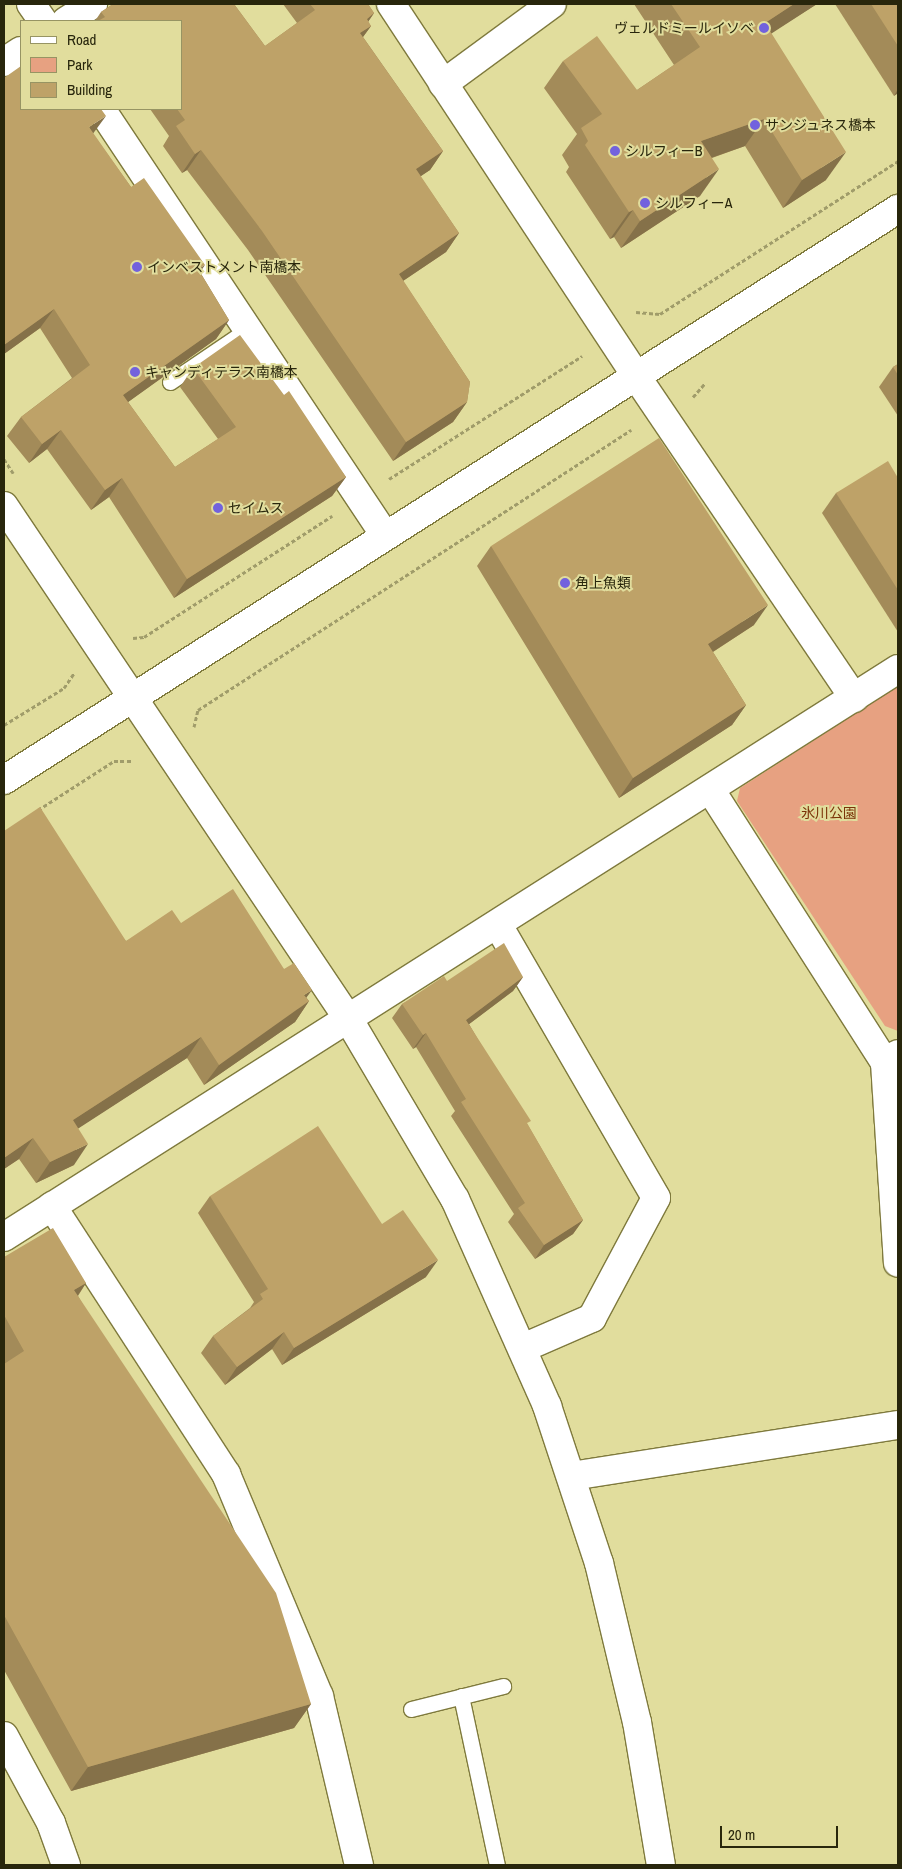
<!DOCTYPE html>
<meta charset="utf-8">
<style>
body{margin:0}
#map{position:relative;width:902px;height:1869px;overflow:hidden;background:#e1dd9d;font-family:"Archivo Narrow","Noto Sans JP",sans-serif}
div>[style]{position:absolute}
.green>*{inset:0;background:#e7a181}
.path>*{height:3px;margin-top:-1.5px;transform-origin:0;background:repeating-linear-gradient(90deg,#a09c6a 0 4px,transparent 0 6.5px)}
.roads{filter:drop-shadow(1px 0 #7f7a3d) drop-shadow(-1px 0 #7f7a3d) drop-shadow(0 1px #7f7a3d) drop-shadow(0 -1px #7f7a3d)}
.service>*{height:15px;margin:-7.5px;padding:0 7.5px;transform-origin:7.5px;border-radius:7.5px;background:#fff}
.minor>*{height:28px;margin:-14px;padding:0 14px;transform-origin:14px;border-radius:14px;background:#fff}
.tertiary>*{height:28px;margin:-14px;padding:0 14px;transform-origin:14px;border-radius:14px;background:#fff}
.wall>*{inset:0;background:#a38b59}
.shaded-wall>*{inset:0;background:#857149}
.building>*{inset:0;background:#bea268}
.dots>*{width:14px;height:14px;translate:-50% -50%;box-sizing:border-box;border:2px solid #e1dd9d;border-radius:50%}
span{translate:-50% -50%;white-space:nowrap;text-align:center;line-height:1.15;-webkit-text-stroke:4px #e1dd9d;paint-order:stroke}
.poi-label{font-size:14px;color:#28260c}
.right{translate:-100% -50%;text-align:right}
.left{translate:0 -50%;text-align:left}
.park-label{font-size:14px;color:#7b3308}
.frame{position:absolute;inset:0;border:5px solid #28260c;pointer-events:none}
.legend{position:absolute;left:20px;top:20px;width:162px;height:90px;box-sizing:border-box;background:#e1dd9d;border:1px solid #979463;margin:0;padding:6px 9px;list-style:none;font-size:15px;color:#28260c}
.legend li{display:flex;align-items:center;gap:10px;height:25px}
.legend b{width:25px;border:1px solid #979463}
.scale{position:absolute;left:720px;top:1826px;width:118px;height:22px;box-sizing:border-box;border:2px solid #28260c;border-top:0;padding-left:6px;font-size:15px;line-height:18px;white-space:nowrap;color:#28260c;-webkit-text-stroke:4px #e1dd9d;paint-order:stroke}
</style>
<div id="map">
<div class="green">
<i style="clip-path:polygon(898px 686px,898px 1031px,885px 1026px,737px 801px,740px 788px)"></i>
</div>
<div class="path">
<i style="left:636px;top:312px;width:24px;rotate:5deg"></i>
<i style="left:660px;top:314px;width:283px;rotate:-32.7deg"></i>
<i style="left:693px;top:397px;width:18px;rotate:-49deg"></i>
<i style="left:4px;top:459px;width:17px;rotate:57deg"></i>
<i style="left:389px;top:479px;width:229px;rotate:-32.5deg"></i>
<i style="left:133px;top:638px;width:11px;rotate:-5deg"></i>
<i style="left:144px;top:637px;width:224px;rotate:-32.8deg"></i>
<i style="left:4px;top:725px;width:70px;rotate:-31.7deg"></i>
<i style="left:64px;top:688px;width:18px;rotate:-56deg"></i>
<i style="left:194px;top:727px;width:17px;rotate:-77deg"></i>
<i style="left:198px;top:710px;width:516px;rotate:-32.89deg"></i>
<i style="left:38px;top:810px;width:90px;rotate:-32.8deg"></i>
<i style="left:114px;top:761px;width:18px"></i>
</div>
<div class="roads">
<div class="service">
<i style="left:170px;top:382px;width:94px;rotate:-34.2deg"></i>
<i style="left:461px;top:1696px;width:173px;rotate:78deg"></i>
<i style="left:411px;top:1709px;width:95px;rotate:-14deg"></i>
</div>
<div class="minor">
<i style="left:31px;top:4px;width:21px;rotate:55deg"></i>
<i style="left:66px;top:21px;width:32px;rotate:-32deg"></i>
<i style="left:4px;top:62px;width:20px;rotate:-33deg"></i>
<i style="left:443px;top:84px;width:135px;rotate:-36.3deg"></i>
<i style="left:101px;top:109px;width:511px;rotate:56.34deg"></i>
<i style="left:636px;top:376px;width:389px;rotate:55.9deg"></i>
<i style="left:710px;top:789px;width:325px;rotate:57.4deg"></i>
<i style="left:498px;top:925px;width:315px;rotate:59.9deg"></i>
<i style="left:656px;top:1198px;width:136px;rotate:118.1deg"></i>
<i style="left:592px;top:1318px;width:75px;rotate:156.5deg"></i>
<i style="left:898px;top:1054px;width:16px;rotate:145deg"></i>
<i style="left:885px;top:1063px;width:200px;rotate:86.3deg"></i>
<i style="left:52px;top:1206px;width:320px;rotate:57deg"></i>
<i style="left:226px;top:1474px;width:241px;rotate:67.3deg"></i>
<i style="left:319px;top:1696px;width:174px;rotate:76.7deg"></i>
<i style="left:4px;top:1237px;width:1059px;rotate:-32.43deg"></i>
<i style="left:572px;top:1476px;width:330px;rotate:-8.9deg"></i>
<i style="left:4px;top:1736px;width:99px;rotate:61.6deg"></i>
<i style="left:51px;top:1823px;width:45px;rotate:70.3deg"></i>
</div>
<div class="tertiary">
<i style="left:391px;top:4px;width:445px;rotate:56.6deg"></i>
<i style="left:4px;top:506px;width:619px;rotate:56.13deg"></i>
<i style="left:349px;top:1020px;width:208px;rotate:59.4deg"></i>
<i style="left:455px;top:1199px;width:227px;rotate:66deg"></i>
<i style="left:547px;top:1406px;width:165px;rotate:71.7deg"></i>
<i style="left:599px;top:1563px;width:163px;rotate:76.6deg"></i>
<i style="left:637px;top:1722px;width:145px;rotate:80.5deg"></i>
<i style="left:4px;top:780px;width:1061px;rotate:-32.57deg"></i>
</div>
</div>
<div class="wall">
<i style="clip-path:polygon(113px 4px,234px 4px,265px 46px,297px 23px,283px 4px,368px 4px,374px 13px,368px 22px,371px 26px,363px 37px,443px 151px,430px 170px,420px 176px,459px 233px,446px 252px,403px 281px,470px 382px,467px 402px,453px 422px,393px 461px,248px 250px,187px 170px,182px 173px,163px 146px,169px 136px,150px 109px,181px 109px,181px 21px,95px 21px,101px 12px)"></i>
<i style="clip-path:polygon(634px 4px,817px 4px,771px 33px,826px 180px,783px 208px,745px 146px,712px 158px,700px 196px,621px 248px,614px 237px,610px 239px,566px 172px,569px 167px,562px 155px,577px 134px,544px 88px,563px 61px,637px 90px,674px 65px)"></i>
<i style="clip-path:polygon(835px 4px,898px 4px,898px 93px,894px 96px)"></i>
<i style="clip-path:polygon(4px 78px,93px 134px,131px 187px,200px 272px,229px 320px,216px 339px,128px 402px,175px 467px,218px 439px,180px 387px,193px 368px,284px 395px,346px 477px,332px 496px,174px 598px,109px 497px,91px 510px,47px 449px,29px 463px,7px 436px,21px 417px,72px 378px,40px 328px,4px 354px)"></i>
<i style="clip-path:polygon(898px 364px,898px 416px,879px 387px,893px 367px)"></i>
<i style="clip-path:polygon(898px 478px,898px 632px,822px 513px,836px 493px)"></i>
<i style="clip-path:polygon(491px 546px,754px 625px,713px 652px,746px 705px,732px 725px,619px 798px,477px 566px)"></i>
<i style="clip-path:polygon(4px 831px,126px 941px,181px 923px,284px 969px,309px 1001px,295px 1022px,204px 1085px,187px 1058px,78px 1128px,74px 1165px,36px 1183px,19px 1159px,4px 1169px)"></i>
<i style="clip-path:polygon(523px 977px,513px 991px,469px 1024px,583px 1220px,573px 1234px,535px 1259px,508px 1222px,514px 1214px,451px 1116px,455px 1111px,416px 1047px,413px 1049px,392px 1018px,402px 1004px,447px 981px)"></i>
<i style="clip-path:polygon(210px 1196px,382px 1224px,426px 1277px,282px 1365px,272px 1349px,225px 1385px,201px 1353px,213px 1336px,250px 1308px,254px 1302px,198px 1213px)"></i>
<i style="clip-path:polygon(4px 1257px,86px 1283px,78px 1296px,311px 1704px,294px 1728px,71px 1791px,4px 1670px)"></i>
</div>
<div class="shaded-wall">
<i style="clip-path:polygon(794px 4px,817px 4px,746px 50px,765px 23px)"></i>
<i style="clip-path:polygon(374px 13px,361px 32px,371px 26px,357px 45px,360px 33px,367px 19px)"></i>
<i style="clip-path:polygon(898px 89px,898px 93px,894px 96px)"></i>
<i style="clip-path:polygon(106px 116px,92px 135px,89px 127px)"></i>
<i style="clip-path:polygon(764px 119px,745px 146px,682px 168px,701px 141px)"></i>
<i style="clip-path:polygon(201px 150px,187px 170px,182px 173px,195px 154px)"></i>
<i style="clip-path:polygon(443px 151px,430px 170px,402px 189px,416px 169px)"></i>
<i style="clip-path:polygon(846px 152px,826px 180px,783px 208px,802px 180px)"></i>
<i style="clip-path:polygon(719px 169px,700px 196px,621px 248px,640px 221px)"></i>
<i style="clip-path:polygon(633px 210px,614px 237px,610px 239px,629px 212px)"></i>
<i style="clip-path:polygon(459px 233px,446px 252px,385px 293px,399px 274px)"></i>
<i style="clip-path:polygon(205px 265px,192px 284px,198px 269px)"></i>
<i style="clip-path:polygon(54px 309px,40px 328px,4px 354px,4px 345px)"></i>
<i style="clip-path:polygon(229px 320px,216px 339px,110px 415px,123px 395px)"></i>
<i style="clip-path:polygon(467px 402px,453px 422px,393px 461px,406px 442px)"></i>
<i style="clip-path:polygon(61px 430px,47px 449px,29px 463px,42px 444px)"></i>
<i style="clip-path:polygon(346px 477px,332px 496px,174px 598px,187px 579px)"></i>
<i style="clip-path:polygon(122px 478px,109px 497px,91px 510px,105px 490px)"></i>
<i style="clip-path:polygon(768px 605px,754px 625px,694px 664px,708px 644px)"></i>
<i style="clip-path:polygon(746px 705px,732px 725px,619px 798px,633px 778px)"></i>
<i style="clip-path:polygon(523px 977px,513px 991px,456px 1034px,466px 1020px)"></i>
<i style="clip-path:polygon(312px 990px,298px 1009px,309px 1001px,295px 1022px,204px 1085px,219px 1065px,304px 995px)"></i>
<i style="clip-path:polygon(426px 1033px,416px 1047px,413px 1049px,423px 1035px)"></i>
<i style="clip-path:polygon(201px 1037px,187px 1058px,59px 1141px,73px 1120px)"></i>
<i style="clip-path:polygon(33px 1138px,19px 1159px,4px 1169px,4px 1158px)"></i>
<i style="clip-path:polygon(88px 1144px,74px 1165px,36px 1183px,50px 1162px)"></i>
<i style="clip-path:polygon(583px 1220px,573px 1234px,535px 1259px,544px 1245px)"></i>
<i style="clip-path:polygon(438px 1260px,426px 1277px,282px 1365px,294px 1348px)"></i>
<i style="clip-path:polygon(86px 1283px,70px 1307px,74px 1290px)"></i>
<i style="clip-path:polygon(284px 1332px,272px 1349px,225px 1385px,237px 1367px)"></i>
<i style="clip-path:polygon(311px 1704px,294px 1728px,71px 1791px,88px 1767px)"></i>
</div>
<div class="building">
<i style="clip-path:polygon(113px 4px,234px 4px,265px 46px,315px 10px,310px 4px,368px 4px,374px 13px,367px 19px,371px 26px,360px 33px,443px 151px,416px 169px,459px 233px,399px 274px,470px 382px,467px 402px,406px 442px,262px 231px,201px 150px,195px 154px,176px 126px,185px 120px,177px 109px,181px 109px,181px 21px,98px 21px,105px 17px,101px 12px)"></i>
<i style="clip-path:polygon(671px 4px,794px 4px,765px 23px,846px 152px,802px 180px,764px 119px,701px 141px,719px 169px,640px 221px,633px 210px,629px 212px,585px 145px,588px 141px,581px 128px,602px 114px,563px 61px,597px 36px,637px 90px,700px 47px)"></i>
<i style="clip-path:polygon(871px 4px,898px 4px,898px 46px)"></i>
<i style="clip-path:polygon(21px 66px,21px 109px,101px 109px,106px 116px,89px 127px,131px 187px,144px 178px,205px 265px,198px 269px,229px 320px,123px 395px,175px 467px,236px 427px,193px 368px,240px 335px,284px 395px,289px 391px,346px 477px,187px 579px,122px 478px,105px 490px,61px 430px,42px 444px,21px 417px,90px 365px,54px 309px,4px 345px,4px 78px)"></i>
<i style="clip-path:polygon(898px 364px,898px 375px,893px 367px)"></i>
<i style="clip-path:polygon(659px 438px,768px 605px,708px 644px,746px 705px,633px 778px,491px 546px)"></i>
<i style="clip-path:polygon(888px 461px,898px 478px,898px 590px,836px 493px)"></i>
<i style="clip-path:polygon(40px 807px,126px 941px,172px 910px,181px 923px,233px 889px,284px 969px,294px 963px,312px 990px,304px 995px,309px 1001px,219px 1065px,201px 1037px,73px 1120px,88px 1144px,50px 1162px,33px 1138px,4px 1158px,4px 831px)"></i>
<i style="clip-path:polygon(504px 943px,523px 977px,466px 1020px,531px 1121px,527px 1123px,583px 1220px,544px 1245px,518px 1208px,525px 1203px,461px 1102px,466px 1099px,426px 1033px,423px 1035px,402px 1004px,444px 976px,447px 981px)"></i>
<i style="clip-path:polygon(318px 1126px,382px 1224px,403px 1210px,438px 1260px,294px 1348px,284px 1332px,237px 1367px,213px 1336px,263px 1299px,260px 1294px,268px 1289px,210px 1196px)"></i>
<i style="clip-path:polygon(53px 1228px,86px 1283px,74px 1290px,276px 1593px,311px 1704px,88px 1767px,4px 1615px,4px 1364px,24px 1351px,4px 1315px,4px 1257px)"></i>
</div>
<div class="dots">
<i style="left:764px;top:28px;background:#7262dd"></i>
<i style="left:755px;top:125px;background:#7262dd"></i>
<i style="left:615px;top:151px;background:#7262dd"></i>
<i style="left:645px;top:203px;background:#7262dd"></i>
<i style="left:137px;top:267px;background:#7262dd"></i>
<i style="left:135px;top:372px;background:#7262dd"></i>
<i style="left:218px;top:508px;background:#7262dd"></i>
<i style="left:565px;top:583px;background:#7262dd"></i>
</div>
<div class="poi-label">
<span class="right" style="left:754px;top:28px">ヴェルドミールイソベ</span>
<span class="left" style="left:765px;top:125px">サンジュネス橋本</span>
<span class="left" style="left:625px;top:151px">シルフィーB</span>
<span class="left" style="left:655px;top:203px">シルフィーA</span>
<span class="left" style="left:147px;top:267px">インベストメント南橋本</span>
<span class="left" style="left:145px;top:372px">キャンディテラス南橋本</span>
<span class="left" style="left:228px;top:508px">セイムス</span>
<span class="left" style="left:575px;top:583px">角上魚類</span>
</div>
<div class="park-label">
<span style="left:829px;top:813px">氷川公園</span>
</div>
<div class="frame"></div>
<ul class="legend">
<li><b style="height:6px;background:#fff"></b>Road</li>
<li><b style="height:14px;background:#e7a181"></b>Park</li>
<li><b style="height:14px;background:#bea268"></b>Building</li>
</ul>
<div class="scale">20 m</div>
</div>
